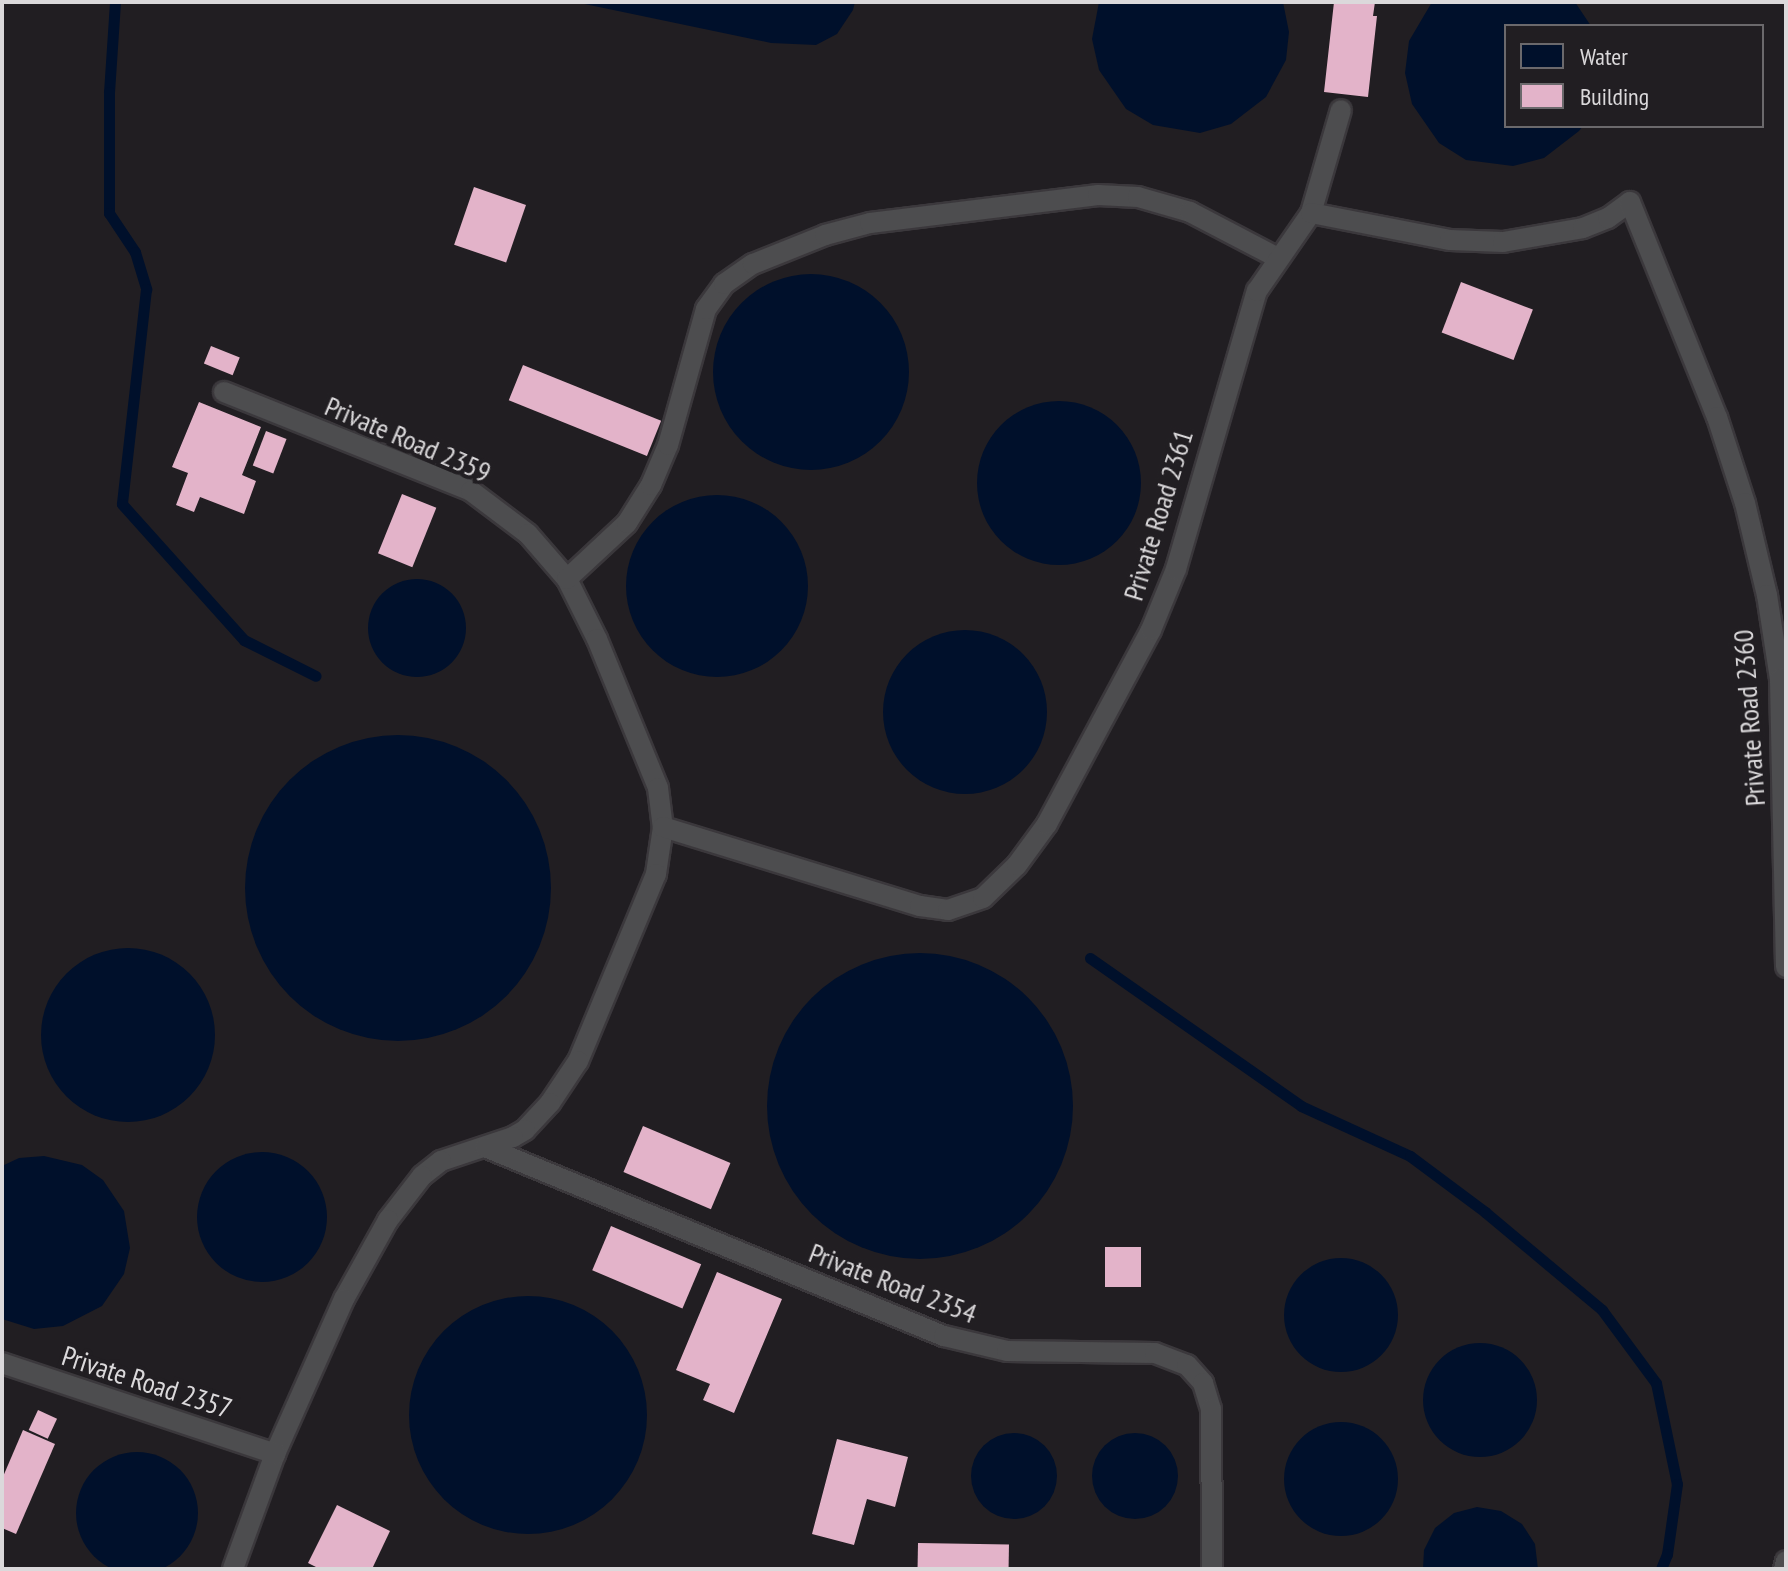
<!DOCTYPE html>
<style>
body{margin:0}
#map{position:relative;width:1788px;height:1571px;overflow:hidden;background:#211e22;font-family:"PT Sans Narrow",sans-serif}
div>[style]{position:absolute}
.water>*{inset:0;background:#00102b}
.round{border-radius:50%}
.stream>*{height:11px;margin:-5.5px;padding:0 5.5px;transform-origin:5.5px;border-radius:5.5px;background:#00102b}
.building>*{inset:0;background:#e3b3c9;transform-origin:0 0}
.roads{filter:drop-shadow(2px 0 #3b383c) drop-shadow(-2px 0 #3b383c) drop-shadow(0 2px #3b383c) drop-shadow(0 -2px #3b383c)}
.service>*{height:20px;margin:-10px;padding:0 10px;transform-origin:10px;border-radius:10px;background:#4d4d4f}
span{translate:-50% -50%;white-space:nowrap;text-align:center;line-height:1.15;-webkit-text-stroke:8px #211e22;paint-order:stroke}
.street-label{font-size:28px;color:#dbd9db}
.frame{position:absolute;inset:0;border:4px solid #dbd9db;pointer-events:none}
.legend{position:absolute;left:1504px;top:24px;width:260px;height:104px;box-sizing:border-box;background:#211e22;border:2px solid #6b696c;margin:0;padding:10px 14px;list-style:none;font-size:24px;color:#dbd9db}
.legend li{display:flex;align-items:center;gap:16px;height:40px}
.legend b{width:40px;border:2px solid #6b696c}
</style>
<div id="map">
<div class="water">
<i style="clip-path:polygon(575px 2px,855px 2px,853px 10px,837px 34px,816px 45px,771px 43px)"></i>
<i style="clip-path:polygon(1099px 2px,1283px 2px,1289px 32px,1286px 60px,1266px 97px,1231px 124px,1200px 133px,1153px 125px,1126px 109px,1099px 70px,1092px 39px)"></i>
<i style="clip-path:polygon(1432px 2px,1575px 2px,1591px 26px,1506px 26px,1506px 126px,1583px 126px,1579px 131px,1544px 158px,1513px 166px,1466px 160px,1439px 143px,1412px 104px,1405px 73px,1409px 41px)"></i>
<i class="round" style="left:713px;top:274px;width:196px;height:196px"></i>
<i class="round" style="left:977px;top:401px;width:164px;height:164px"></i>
<i class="round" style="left:626px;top:495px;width:182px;height:182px"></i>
<i class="round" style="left:368px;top:579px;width:98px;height:98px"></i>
<i class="round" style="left:883px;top:630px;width:164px;height:164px"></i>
<i class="round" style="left:245px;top:735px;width:306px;height:306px"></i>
<i class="round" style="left:41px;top:948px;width:174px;height:174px"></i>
<i class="round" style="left:767px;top:953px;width:306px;height:306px"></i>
<i class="round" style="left:197px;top:1152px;width:130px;height:130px"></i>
<i style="clip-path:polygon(44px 1156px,82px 1165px,103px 1180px,124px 1211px,130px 1248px,124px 1274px,102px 1306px,63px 1326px,34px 1329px,2px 1319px,2px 1166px,19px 1158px)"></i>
<i class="round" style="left:1284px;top:1258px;width:114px;height:114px"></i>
<i class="round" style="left:409px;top:1296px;width:238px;height:238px"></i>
<i class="round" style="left:1423px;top:1343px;width:114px;height:114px"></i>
<i class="round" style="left:1284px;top:1422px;width:114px;height:114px"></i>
<i class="round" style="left:971px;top:1433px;width:86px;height:86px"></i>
<i class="round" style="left:1092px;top:1433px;width:86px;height:86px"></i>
<i class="round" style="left:76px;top:1452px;width:122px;height:122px"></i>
<i style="clip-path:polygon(1477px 1507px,1501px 1511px,1522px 1524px,1535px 1544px,1538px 1569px,1423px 1569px,1424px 1550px,1435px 1528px,1454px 1513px)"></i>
</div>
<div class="stream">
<i style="left:115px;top:2px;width:90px;rotate:93.8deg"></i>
<i style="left:109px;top:92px;width:121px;rotate:90deg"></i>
<i style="left:109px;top:213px;width:47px;rotate:56.3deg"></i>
<i style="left:135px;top:252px;width:39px;rotate:73deg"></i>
<i style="left:146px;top:289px;width:216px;rotate:96.4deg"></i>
<i style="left:122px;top:504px;width:183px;rotate:48.1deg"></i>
<i style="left:244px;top:640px;width:80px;rotate:26.6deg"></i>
<i style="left:1090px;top:958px;width:258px;rotate:35deg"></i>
<i style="left:1301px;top:1106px;width:120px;rotate:24.6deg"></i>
<i style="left:1410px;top:1156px;width:94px;rotate:36.7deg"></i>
<i style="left:1485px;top:1212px;width:153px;rotate:39.9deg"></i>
<i style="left:1602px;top:1310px;width:91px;rotate:53.5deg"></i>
<i style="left:1656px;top:1383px;width:103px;rotate:78.3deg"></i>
<i style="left:1677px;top:1484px;width:71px;rotate:98.1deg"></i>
<i style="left:1667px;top:1554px;width:16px;rotate:112deg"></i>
</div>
<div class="building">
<i style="clip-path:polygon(1334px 2px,1375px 2px,1373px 16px,1377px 16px,1368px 97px,1324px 92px)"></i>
<i style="left:474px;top:187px;width:55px;height:61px;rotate:19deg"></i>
<i style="left:1461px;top:282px;width:77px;height:54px;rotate:21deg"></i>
<i style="left:211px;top:346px;width:31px;height:19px;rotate:22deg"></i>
<i style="left:523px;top:365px;width:149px;height:38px;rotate:22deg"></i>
<i style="clip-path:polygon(199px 402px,261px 427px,242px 475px,256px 481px,244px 514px,200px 497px,194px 512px,176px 505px,188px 473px,172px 467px)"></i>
<i style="left:266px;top:431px;width:22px;height:37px;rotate:21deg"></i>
<i style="left:402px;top:494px;width:37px;height:64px;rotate:22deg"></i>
<i style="left:643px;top:1126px;width:95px;height:50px;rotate:23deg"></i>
<i style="left:611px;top:1226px;width:98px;height:48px;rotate:23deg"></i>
<i style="left:1105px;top:1247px;width:36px;height:40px"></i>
<i style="clip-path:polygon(717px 1272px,782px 1299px,734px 1413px,703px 1400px,710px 1384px,676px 1370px)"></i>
<i style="left:38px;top:1410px;width:21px;height:22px;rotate:25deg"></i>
<i style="clip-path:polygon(23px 1430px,55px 1444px,16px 1534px,2px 1528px,2px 1479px)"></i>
<i style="clip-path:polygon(837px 1439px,908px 1457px,895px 1507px,867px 1499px,854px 1545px,812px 1534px)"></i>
<i style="clip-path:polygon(337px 1505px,390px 1531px,372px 1569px,320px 1569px,308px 1563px)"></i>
<i style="left:918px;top:1543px;width:91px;height:26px;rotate:1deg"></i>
</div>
<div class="roads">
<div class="service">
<i style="left:1311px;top:213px;width:107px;rotate:-73.8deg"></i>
<i style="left:224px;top:392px;width:266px;rotate:21.8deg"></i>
<i style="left:471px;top:491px;width:71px;rotate:37deg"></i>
<i style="left:528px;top:534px;width:60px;rotate:49.1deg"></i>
<i style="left:567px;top:579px;width:67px;rotate:63.4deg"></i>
<i style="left:597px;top:639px;width:161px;rotate:67.7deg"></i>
<i style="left:658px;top:788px;width:39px;rotate:83deg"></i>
<i style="left:663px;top:827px;width:48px;rotate:98.5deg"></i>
<i style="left:656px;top:874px;width:203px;rotate:112.6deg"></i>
<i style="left:578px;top:1061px;width:50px;rotate:123.7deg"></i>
<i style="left:550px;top:1103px;width:37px;rotate:133deg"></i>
<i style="left:525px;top:1130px;width:14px;rotate:150deg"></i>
<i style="left:513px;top:1137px;width:76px;rotate:161.6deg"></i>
<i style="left:441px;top:1161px;width:24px;rotate:142deg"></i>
<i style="left:422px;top:1176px;width:56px;rotate:127.7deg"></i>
<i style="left:388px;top:1220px;width:90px;rotate:119.1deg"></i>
<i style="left:344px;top:1299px;width:170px;rotate:114deg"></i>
<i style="left:275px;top:1454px;width:122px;rotate:110.1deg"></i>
<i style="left:567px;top:579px;width:82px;rotate:-43deg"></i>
<i style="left:627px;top:523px;width:45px;rotate:-57.7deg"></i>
<i style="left:651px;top:485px;width:43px;rotate:-67deg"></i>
<i style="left:668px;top:445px;width:141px;rotate:-74.4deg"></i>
<i style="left:706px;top:309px;width:31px;rotate:-54deg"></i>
<i style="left:724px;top:284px;width:35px;rotate:-35deg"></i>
<i style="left:753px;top:264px;width:78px;rotate:-21.9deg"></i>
<i style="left:825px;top:235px;width:47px;rotate:-14.9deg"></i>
<i style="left:870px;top:223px;width:230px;rotate:-7deg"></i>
<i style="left:1098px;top:195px;width:40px;rotate:2.9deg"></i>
<i style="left:1138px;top:197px;width:54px;rotate:16.1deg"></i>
<i style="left:1190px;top:212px;width:99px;rotate:27.6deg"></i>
<i style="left:663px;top:827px;width:269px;rotate:17.1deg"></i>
<i style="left:920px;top:906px;width:28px;rotate:8deg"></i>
<i style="left:948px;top:910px;width:37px;rotate:-19deg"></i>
<i style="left:983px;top:898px;width:47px;rotate:-44.1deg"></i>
<i style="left:1017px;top:865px;width:51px;rotate:-53.8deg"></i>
<i style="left:1047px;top:824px;width:220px;rotate:-61.8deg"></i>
<i style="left:1151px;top:630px;width:66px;rotate:-67.7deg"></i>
<i style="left:1176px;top:569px;width:290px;rotate:-73.8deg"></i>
<i style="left:1257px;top:291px;width:95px;rotate:-55.3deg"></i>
<i style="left:1311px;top:213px;width:142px;rotate:11deg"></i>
<i style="left:1450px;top:240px;width:53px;rotate:2.2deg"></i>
<i style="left:1503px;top:242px;width:81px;rotate:-9.9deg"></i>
<i style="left:1583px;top:228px;width:27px;rotate:-22deg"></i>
<i style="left:1608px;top:218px;width:27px;rotate:-36deg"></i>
<i style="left:1630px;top:202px;width:232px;rotate:68deg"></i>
<i style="left:1717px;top:417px;width:90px;rotate:72deg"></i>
<i style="left:1745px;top:503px;width:95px;rotate:76.6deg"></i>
<i style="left:1767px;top:595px;width:85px;rotate:81.2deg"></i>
<i style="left:1780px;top:679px;width:288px;rotate:88.8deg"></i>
<i style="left:485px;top:1147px;width:496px;rotate:22.4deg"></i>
<i style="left:944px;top:1336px;width:65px;rotate:13.4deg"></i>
<i style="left:1007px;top:1351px;width:148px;rotate:0.8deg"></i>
<i style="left:1155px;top:1353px;width:34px;rotate:21deg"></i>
<i style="left:1187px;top:1365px;width:24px;rotate:48deg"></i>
<i style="left:1203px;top:1383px;width:27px;rotate:73deg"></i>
<i style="left:1211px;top:1409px;width:160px;rotate:89.6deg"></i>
<i style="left:2px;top:1363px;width:288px;rotate:18.4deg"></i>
<i style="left:1784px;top:1569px;width:8px;rotate:-76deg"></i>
</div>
</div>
<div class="street-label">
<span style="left:408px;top:439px;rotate:23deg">Private Road 2359</span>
<span style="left:1158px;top:515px;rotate:-73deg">Private Road 2361</span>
<span style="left:1749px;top:718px;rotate:-94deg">Private Road 2360</span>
<span style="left:893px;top:1283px;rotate:21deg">Private Road 2354</span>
<span style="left:147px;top:1382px;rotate:18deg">Private Road 2357</span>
</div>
<div class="frame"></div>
<ul class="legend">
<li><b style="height:22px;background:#00102b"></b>Water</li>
<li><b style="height:22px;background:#e3b3c9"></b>Building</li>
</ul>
</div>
